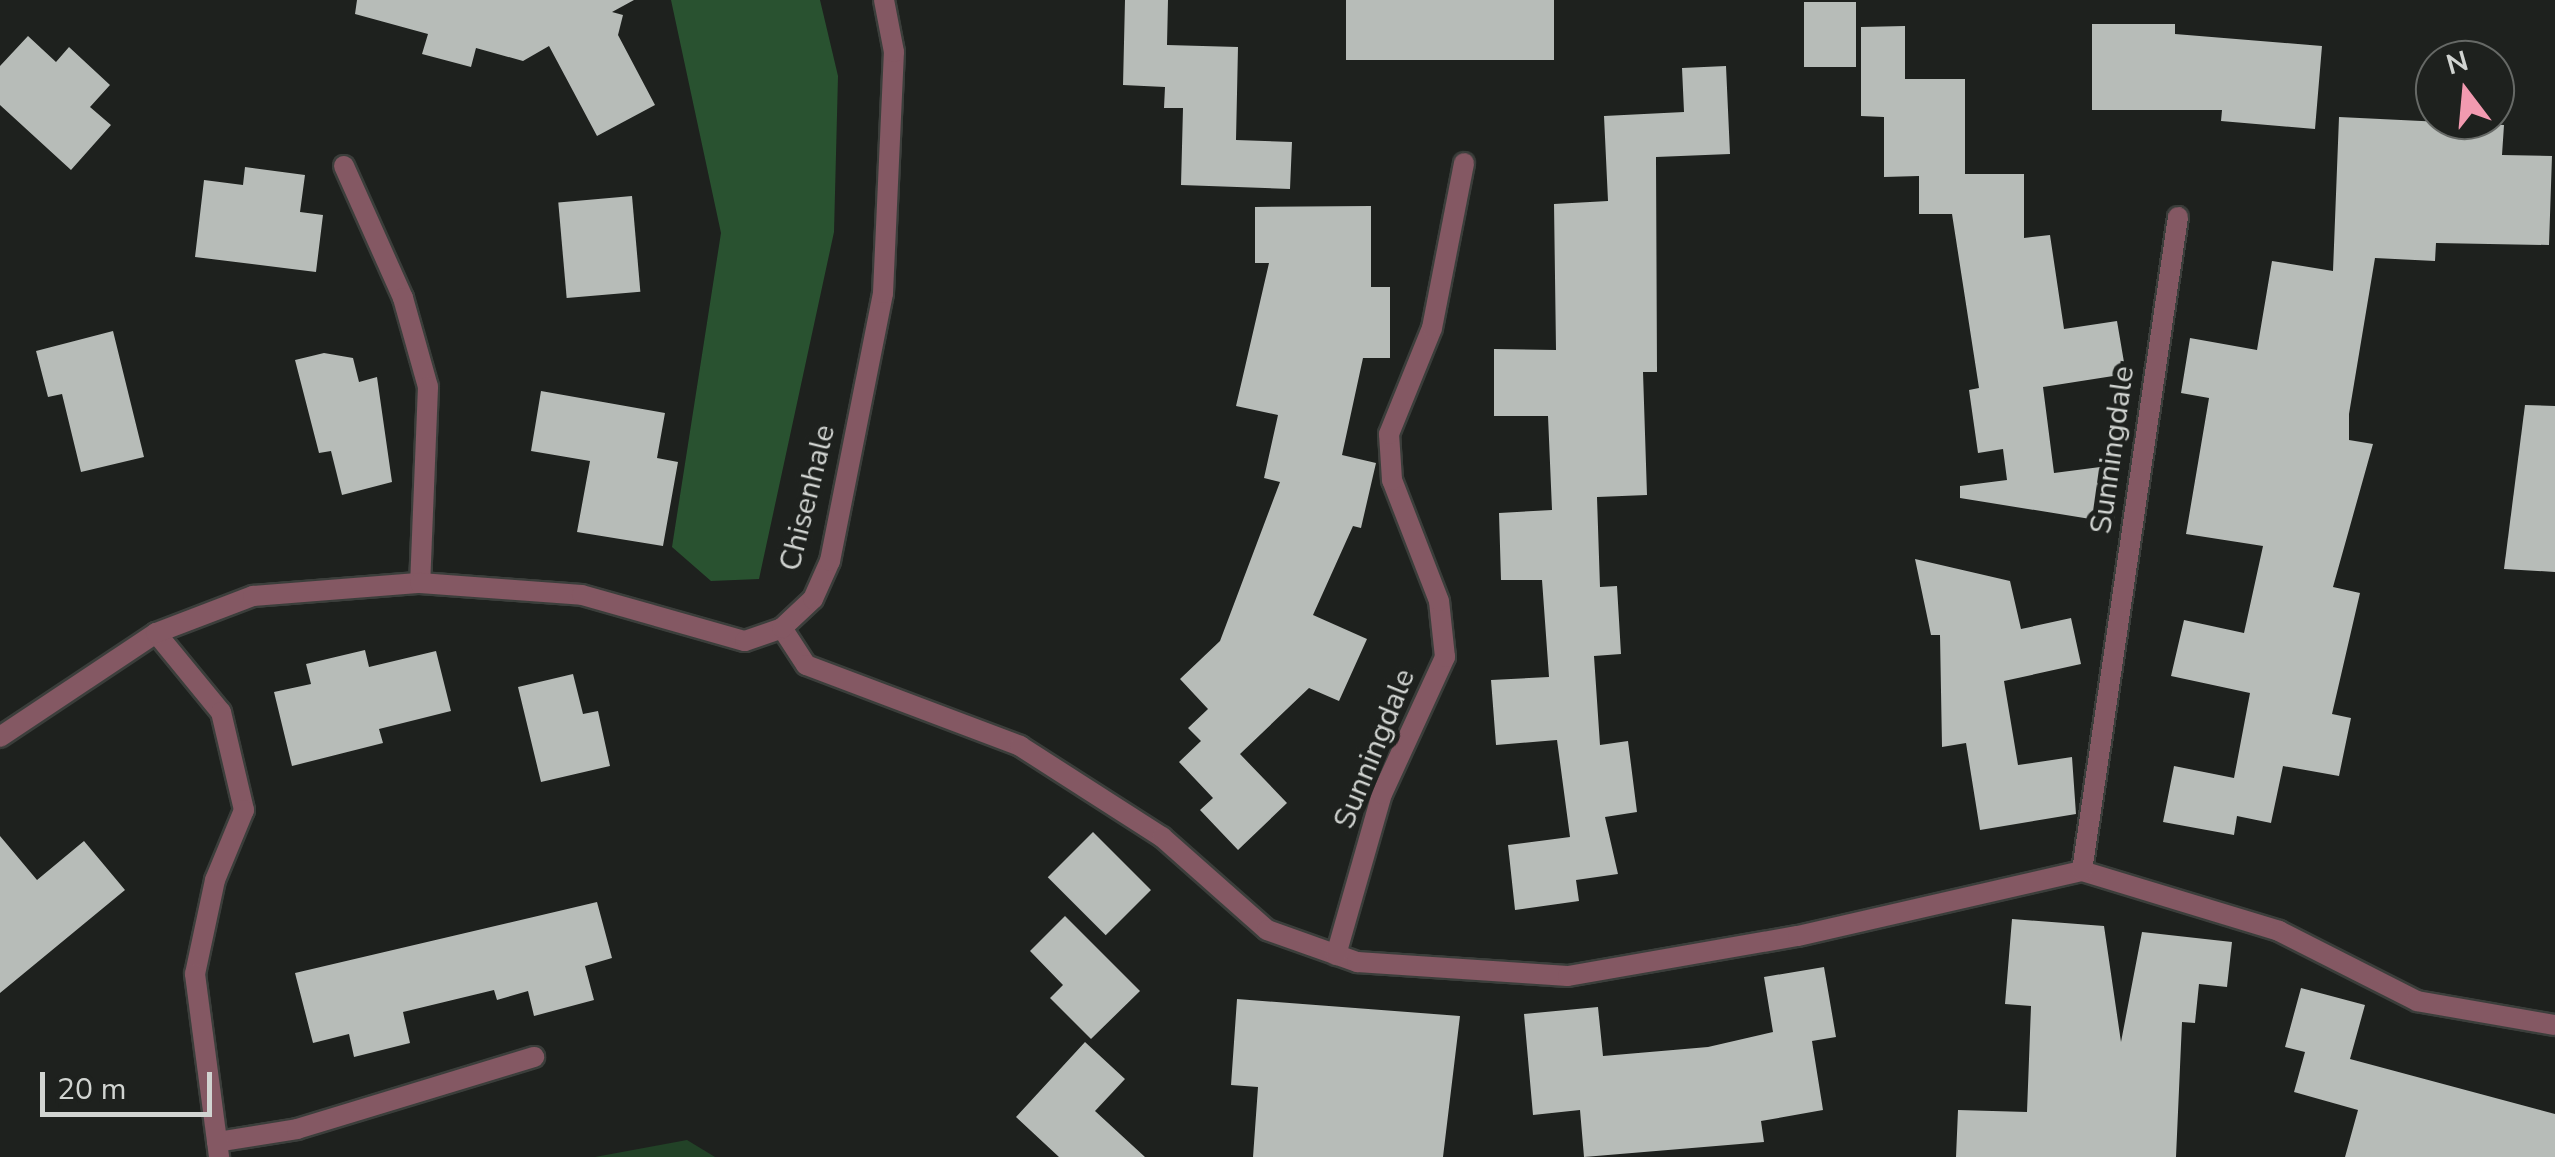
<!DOCTYPE html>
<style>
body{margin:0}
#map{position:relative;width:2555px;height:1157px;overflow:hidden;background:#1e211e;font-family:"Nunito Sans",sans-serif}
div>[style]{position:absolute}
.green>*{inset:0;background:#224227}
.forest>*{inset:0;background:#295230}
.building>*{inset:0;background:#b7bcb8;transform-origin:0 0}
.roads{filter:drop-shadow(2px 0 #3b3e3b) drop-shadow(-2px 0 #3b3e3b) drop-shadow(0 2px #3b3e3b) drop-shadow(0 -2px #3b3e3b)}
.lane>*{height:20px;margin:-10px;padding:0 10px;transform-origin:10px;border-radius:10px;background:#845863}
.street>*{height:20px;margin:-10px;padding:0 10px;transform-origin:10px;border-radius:10px;background:#845863}
span{translate:-50% -50%;white-space:nowrap;text-align:center;line-height:1.15;-webkit-text-stroke:10px #1e211e;paint-order:stroke}
.street-label{font-size:30px;color:#d1d4d1}
.north{position:absolute;left:2415px;top:40px;width:100px;height:100px;box-sizing:border-box;background:#1e211e;border:2px solid #666966;border-radius:50%;rotate:344deg;font-size:28px;font-weight:700;line-height:40px;text-align:center;color:#d1d4d1}
.north::after{content:'';display:block;margin:auto;width:35px;height:45px;background:#f29ab0;clip-path:polygon(50% 0,100% 100%,50% 72%,0 100%)}
.scale{position:absolute;left:40px;top:1072px;width:172px;height:45px;box-sizing:border-box;border:5px solid #d1d4d1;border-top:0;padding-left:12px;font-size:30px;line-height:35px;white-space:nowrap;color:#d1d4d1;-webkit-text-stroke:8px #1e211e;paint-order:stroke}
</style>
<div id="map">
<div class="green">
<i style="clip-path:polygon(687px 1140px,715px 1157px,595px 1157px)"></i>
</div>
<div class="forest">
<i style="clip-path:polygon(671px 0,820px 0,838px 76px,834px 232px,759px 579px,711px 581px,672px 547px,721px 233px)"></i>
</div>
<div class="building">
<i style="clip-path:polygon(357px 0,634px 0,612px 12px,623px 15px,618px 35px,655px 105px,597px 136px,549px 46px,523px 61px,476px 48px,471px 67px,422px 54px,428px 34px,355px 14px)"></i>
<i style="clip-path:polygon(1125px 0,1168px 0,1167px 45px,1238px 47px,1236px 140px,1292px 142px,1290px 189px,1181px 185px,1183px 108px,1164px 108px,1165px 87px,1123px 85px)"></i>
<i style="left:1346px;top:0;width:208px;height:60px"></i>
<i style="left:1804px;top:2px;width:52px;height:65px"></i>
<i style="clip-path:polygon(2092px 24px,2175px 24px,2175px 34px,2322px 46px,2315px 129px,2221px 121px,2222px 110px,2092px 110px)"></i>
<i style="clip-path:polygon(1905px 26px,1905px 79px,1965px 79px,1965px 174px,2024px 174px,2024px 238px,2050px 235px,2064px 329px,2117px 321px,2126px 374px,2043px 387px,2054px 473px,2108px 466px,2115px 523px,1960px 498px,1960px 486px,2007px 480px,2003px 449px,1978px 453px,1969px 390px,1979px 388px,1952px 214px,1919px 214px,1919px 176px,1884px 177px,1884px 117px,1861px 116px,1861px 27px)"></i>
<i style="clip-path:polygon(28px 36px,56px 62px,69px 47px,110px 85px,90px 107px,111px 125px,71px 170px,0 105px,0 66px)"></i>
<i style="clip-path:polygon(1726px 66px,1730px 154px,1656px 157px,1657px 372px,1643px 372px,1647px 495px,1597px 497px,1600px 587px,1617px 586px,1621px 654px,1594px 656px,1600px 745px,1628px 741px,1637px 812px,1605px 817px,1618px 874px,1576px 880px,1579px 901px,1515px 910px,1508px 845px,1570px 837px,1557px 740px,1496px 745px,1491px 680px,1549px 677px,1542px 580px,1501px 580px,1499px 513px,1552px 510px,1548px 416px,1494px 416px,1494px 349px,1556px 350px,1554px 204px,1608px 201px,1604px 116px,1684px 112px,1682px 68px)"></i>
<i style="clip-path:polygon(2339px 117px,2504px 125px,2502px 155px,2552px 156px,2549px 245px,2436px 243px,2435px 261px,2375px 258px,2349px 414px,2349px 440px,2373px 444px,2333px 587px,2360px 593px,2332px 714px,2351px 718px,2339px 776px,2283px 766px,2271px 823px,2237px 816px,2234px 835px,2163px 822px,2174px 766px,2234px 778px,2250px 693px,2171px 676px,2184px 620px,2244px 633px,2263px 546px,2186px 534px,2209px 398px,2181px 393px,2190px 338px,2257px 350px,2272px 261px,2333px 271px)"></i>
<i style="clip-path:polygon(245px 167px,305px 175px,300px 212px,323px 215px,316px 272px,195px 257px,204px 180px,243px 185px)"></i>
<i style="left:632px;top:196px;width:96px;height:74px;rotate:85deg"></i>
<i style="clip-path:polygon(1371px 206px,1371px 287px,1390px 287px,1390px 358px,1363px 358px,1342px 455px,1376px 463px,1361px 528px,1353px 526px,1313px 615px,1367px 639px,1339px 701px,1309px 688px,1240px 754px,1287px 803px,1238px 850px,1200px 810px,1213px 798px,1179px 762px,1201px 741px,1188px 728px,1208px 709px,1180px 679px,1220px 641px,1280px 482px,1264px 478px,1278px 415px,1236px 406px,1269px 263px,1255px 263px,1255px 207px)"></i>
<i style="clip-path:polygon(113px 331px,144px 457px,81px 472px,62px 394px,48px 397px,36px 351px)"></i>
<i style="clip-path:polygon(324px 353px,353px 358px,359px 382px,377px 377px,392px 482px,342px 495px,331px 451px,319px 453px,295px 360px)"></i>
<i style="clip-path:polygon(541px 391px,665px 413px,657px 458px,678px 462px,663px 546px,577px 532px,590px 461px,531px 451px)"></i>
<i style="clip-path:polygon(2525px 405px,2555px 406px,2555px 572px,2504px 569px)"></i>
<i style="clip-path:polygon(1915px 559px,2010px 581px,2021px 629px,2071px 618px,2081px 664px,2004px 681px,2018px 765px,2072px 757px,2076px 814px,1980px 830px,1966px 743px,1942px 747px,1940px 635px,1931px 635px)"></i>
<i style="clip-path:polygon(365px 650px,369px 667px,436px 651px,451px 711px,379px 729px,383px 743px,292px 766px,274px 692px,311px 684px,306px 664px)"></i>
<i style="clip-path:polygon(573px 674px,583px 714px,598px 711px,610px 766px,541px 782px,518px 687px)"></i>
<i style="left:1093px;top:832px;width:82px;height:64px;rotate:45deg"></i>
<i style="clip-path:polygon(0 836px,37px 880px,84px 841px,125px 890px,0 993px)"></i>
<i style="clip-path:polygon(597px 902px,612px 958px,585px 966px,594px 1000px,534px 1016px,528px 991px,497px 1000px,494px 990px,403px 1012px,410px 1043px,354px 1057px,349px 1034px,313px 1043px,295px 973px)"></i>
<i style="clip-path:polygon(1065px 916px,1140px 991px,1091px 1039px,1050px 998px,1063px 985px,1030px 951px)"></i>
<i style="clip-path:polygon(2012px 919px,2104px 926px,2121px 1042px,2142px 932px,2232px 942px,2227px 987px,2199px 984px,2195px 1023px,2182px 1022px,2176px 1157px,1956px 1157px,1958px 1110px,2027px 1112px,2031px 1006px,2005px 1004px)"></i>
<i style="clip-path:polygon(1824px 967px,1836px 1037px,1812px 1041px,1823px 1110px,1761px 1121px,1764px 1142px,1584px 1157px,1580px 1110px,1533px 1115px,1524px 1014px,1598px 1007px,1603px 1056px,1708px 1047px,1773px 1032px,1764px 977px)"></i>
<i style="clip-path:polygon(2301px 988px,2365px 1005px,2350px 1059px,2555px 1114px,2555px 1157px,2345px 1157px,2358px 1110px,2294px 1092px,2305px 1052px,2285px 1047px)"></i>
<i style="clip-path:polygon(1237px 999px,1460px 1016px,1443px 1157px,1253px 1157px,1258px 1087px,1231px 1085px)"></i>
<i style="clip-path:polygon(1085px 1042px,1125px 1079px,1095px 1111px,1145px 1157px,1059px 1157px,1016px 1117px)"></i>
</div>
<div class="roads">
<div class="lane">
<i style="left:217px;top:1142px;width:81px;rotate:-9.2deg"></i>
<i style="left:297px;top:1129px;width:248px;rotate:-16.9deg"></i>
</div>
<div class="street">
<i style="left:344px;top:166px;width:145px;rotate:65.9deg"></i>
<i style="left:403px;top:298px;width:92px;rotate:74.3deg"></i>
<i style="left:428px;top:387px;width:196px;rotate:92.3deg"></i>
<i style="left:782px;top:628px;width:44px;rotate:57deg"></i>
<i style="left:806px;top:665px;width:229px;rotate:20.7deg"></i>
<i style="left:1020px;top:746px;width:169px;rotate:32.7deg"></i>
<i style="left:1162px;top:837px;width:140px;rotate:41.5deg"></i>
<i style="left:1267px;top:930px;width:96px;rotate:19.6deg"></i>
<i style="left:1357px;top:962px;width:211px;rotate:3.8deg"></i>
<i style="left:1568px;top:976px;width:233px;rotate:-9.9deg"></i>
<i style="left:1798px;top:936px;width:291px;rotate:-12.9deg"></i>
<i style="left:2082px;top:871px;width:206px;rotate:16.9deg"></i>
<i style="left:2279px;top:931px;width:155px;rotate:26.9deg"></i>
<i style="left:2417px;top:1001px;width:140px;rotate:9.9deg"></i>
<i style="left:156px;top:633px;width:102px;rotate:50.6deg"></i>
<i style="left:221px;top:712px;width:101px;rotate:76.8deg"></i>
<i style="left:244px;top:810px;width:76px;rotate:112.5deg"></i>
<i style="left:215px;top:880px;width:96px;rotate:102deg"></i>
<i style="left:195px;top:974px;width:185px;rotate:82.5deg"></i>
<i style="left:0;top:737px;width:187px;rotate:-33.7deg"></i>
<i style="left:156px;top:633px;width:104px;rotate:-20.9deg"></i>
<i style="left:253px;top:596px;width:168px;rotate:-4.5deg"></i>
<i style="left:420px;top:583px;width:162px;rotate:4.2deg"></i>
<i style="left:582px;top:595px;width:169px;rotate:15.8deg"></i>
<i style="left:745px;top:641px;width:39px;rotate:-19deg"></i>
<i style="left:782px;top:628px;width:42px;rotate:-43.1deg"></i>
<i style="left:813px;top:599px;width:42px;rotate:-65.9deg"></i>
<i style="left:830px;top:561px;width:273px;rotate:-78.8deg"></i>
<i style="left:883px;top:293px;width:241px;rotate:-87.4deg"></i>
<i style="left:894px;top:52px;width:53px;rotate:-100.9deg"></i>
<i style="left:2082px;top:871px;width:661px;rotate:-81.65deg"></i>
<i style="left:1336px;top:955px;width:167px;rotate:-74.1deg"></i>
<i style="left:1382px;top:794px;width:151px;rotate:-65.3deg"></i>
<i style="left:1445px;top:657px;width:56px;rotate:-96.1deg"></i>
<i style="left:1439px;top:601px;width:130px;rotate:-111.2deg"></i>
<i style="left:1392px;top:480px;width:46px;rotate:-93.7deg"></i>
<i style="left:1389px;top:434px;width:114px;rotate:-67.9deg"></i>
<i style="left:1432px;top:328px;width:168px;rotate:-79deg"></i>
</div>
</div>
<div class="street-label">
<span style="left:2113px;top:450px;rotate:-82deg">Sunningdale</span>
<span style="left:808px;top:498px;rotate:-76deg">Chisenhale</span>
<span style="left:1375px;top:749px;rotate:-68deg">Sunningdale</span>
</div>
<div class="north">N</div>
<div class="scale">20 m</div>
</div>
